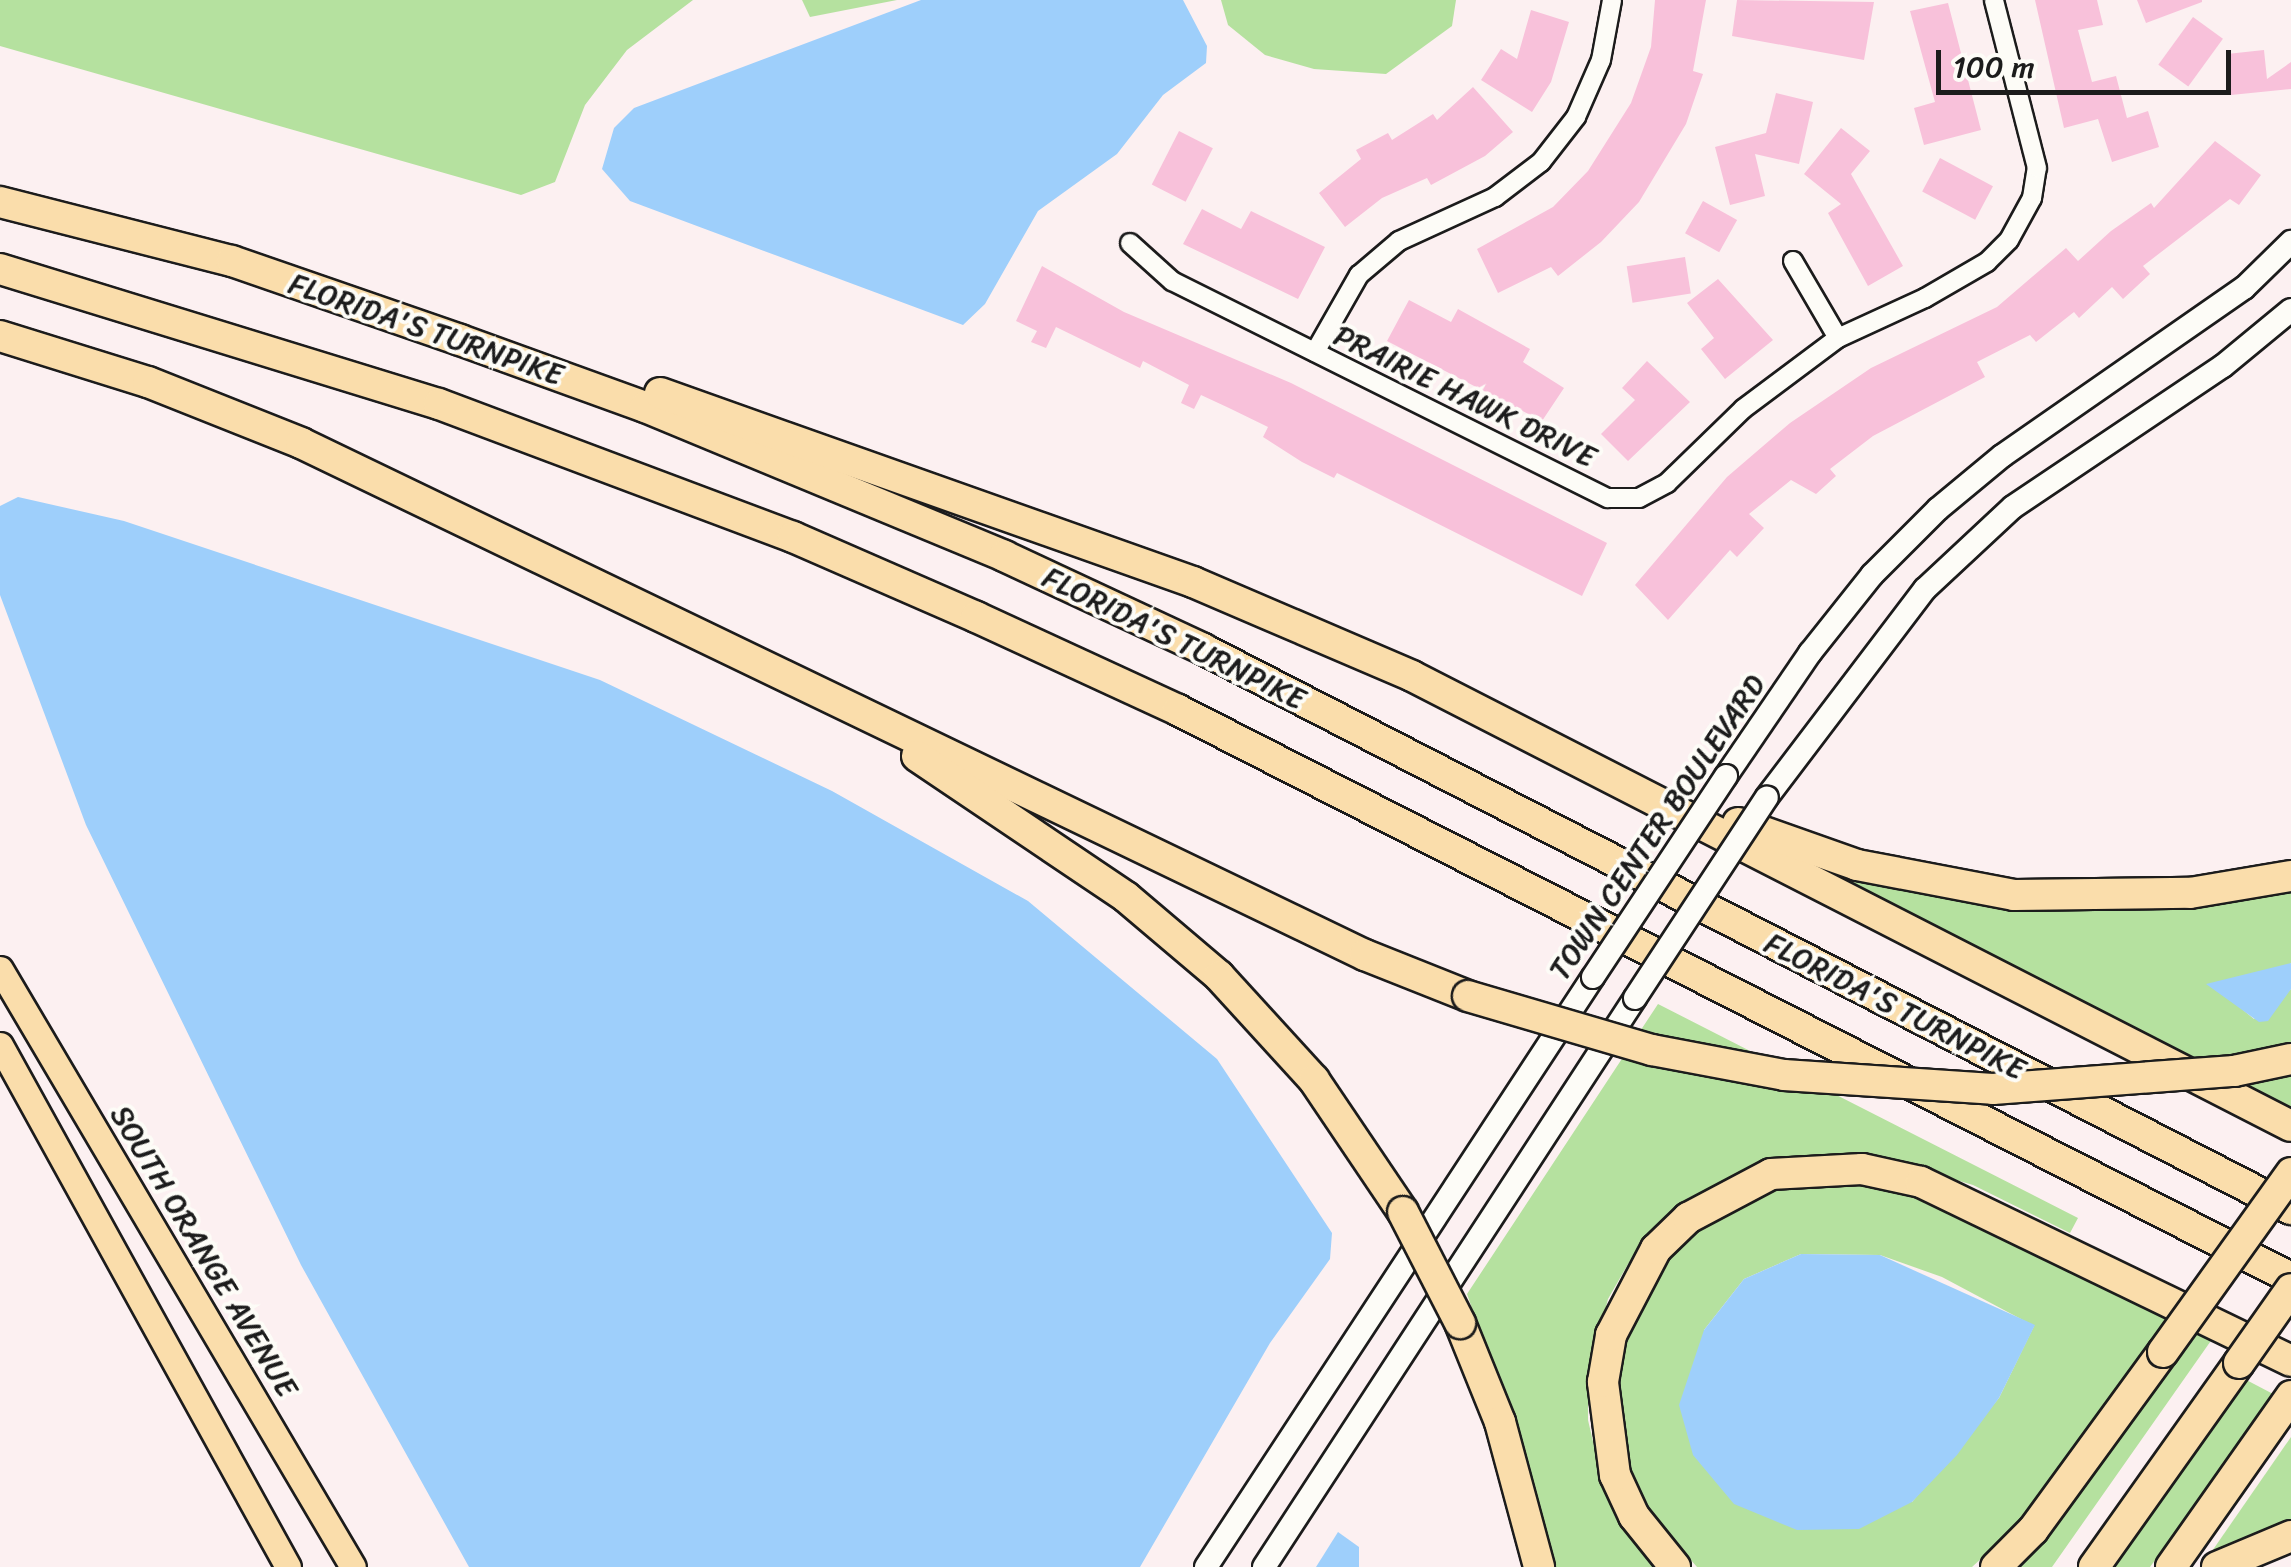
<!DOCTYPE html>
<style>
body{margin:0}
#map{position:relative;width:2291px;height:1567px;overflow:hidden;background:#fcf0f1;font-family:Sriracha,sans-serif}
div>[style]{position:absolute}
.green>*{inset:0;background:#b5e19f}
.water>*{inset:0;background:#9ecffb}
.building>*{inset:0;background:#f8c1da;transform-origin:0 0}
.roads{filter:drop-shadow(2px 0 #1c1c1c) drop-shadow(-2px 0 #1c1c1c) drop-shadow(0 2px #1c1c1c) drop-shadow(0 -2px #1c1c1c)}
.minor>*{height:18px;margin:-9px;padding:0 9px;transform-origin:9px;border-radius:9px;background:#fdfcf7}
.secondary>*{height:22px;margin:-11px;padding:0 11px;transform-origin:11px;border-radius:11px;background:#fdfcf7}
.primary>*{height:25px;margin:-12.5px;padding:0 12.5px;transform-origin:12.5px;border-radius:12.5px;background:#faddab}
.motorway>*{height:30px;margin:-15px;padding:0 15px;transform-origin:15px;border-radius:15px;background:#faddab}
.bridges{filter:drop-shadow(2px 0 #1c1c1c) drop-shadow(-2px 0 #1c1c1c) drop-shadow(0 2px #1c1c1c) drop-shadow(0 -2px #1c1c1c)}
.secondary-bridge>*{height:22px;margin:-11px;padding:0 11px;transform-origin:11px;border-radius:11px;background:#fdfcf7}
.motorway-bridge>*{height:30px;margin:-15px;padding:0 15px;transform-origin:15px;border-radius:15px;background:#faddab}
span{translate:-50% -50%;white-space:nowrap;text-align:center;line-height:1.15;-webkit-text-stroke:8px #fdfcf7;paint-order:stroke}
.street-label{font-size:30px;color:#1c1c1c}
.scale{position:absolute;left:1936px;top:50px;width:295px;height:45px;box-sizing:border-box;border:5px solid #1c1c1c;border-top:0;padding-left:12px;font-size:30px;line-height:35px;white-space:nowrap;color:#1c1c1c;-webkit-text-stroke:8px #fdfcf7;paint-order:stroke}
</style>
<div id="map">
<div class="green">
<i style="clip-path:polygon(0 0,693px 0,627px 50px,585px 105px,555px 182px,521px 195px,0 46px)"></i>
<i style="clip-path:polygon(802px 0,897px 0,810px 17px)"></i>
<i style="clip-path:polygon(1221px 0,1456px 0,1452px 26px,1386px 74px,1314px 69px,1265px 55px,1228px 25px)"></i>
<i style="clip-path:polygon(1825px 866px,2104px 911px,2187px 908px,2291px 890px,2291px 963px,2237px 1005px,2254px 1019px,2291px 989px,2291px 1109px,1821px 872px)"></i>
<i style="clip-path:polygon(1658px 1004px,2078px 1218px,2070px 1233px,1973px 1185px,1886px 1159px,1840px 1154px,1769px 1162px,1688px 1198px,1628px 1264px,1608px 1299px,1588px 1376px,1588px 1420px,1604px 1489px,1656px 1567px,1554px 1567px,1531px 1476px,1467px 1294px)"></i>
<i style="clip-path:polygon(evenodd,1855px 1181px,1925px 1195px,2174px 1314px,2020px 1523px,1972px 1567px,1697px 1567px,1644px 1506px,1630px 1476px,1616px 1396px,1630px 1325px,1657px 1271px,1709px 1221px,1784px 1186px,1855px 1181px,1801px 1254px,1880px 1255px,1942px 1277px,2034px 1326px,1999px 1398px,1912px 1502px,1704px 1330px,1744px 1279px,1801px 1254px)"></i>
<i style="clip-path:polygon(2199px 1327px,2215px 1335px,2052px 1567px,2017px 1567px,2066px 1513px)"></i>
<i style="clip-path:polygon(2235px 1374px,2275px 1395px,2150px 1567px,2102px 1567px)"></i>
<i style="clip-path:polygon(2291px 1437px,2291px 1521px,2259px 1567px,2201px 1567px)"></i>
</div>
<div class="water">
<i style="clip-path:polygon(921px 0,1183px 0,1207px 46px,1206px 63px,1163px 95px,1117px 154px,1038px 211px,985px 304px,963px 325px,630px 201px,602px 169px,614px 128px,634px 108px)"></i>
<i style="clip-path:polygon(18px 497px,124px 521px,600px 680px,832px 791px,1028px 901px,1217px 1059px,1332px 1233px,1330px 1259px,1270px 1343px,1140px 1567px,469px 1567px,301px 1265px,86px 825px,0 595px,0 506px)"></i>
<i style="clip-path:polygon(2291px 963px,2291px 989px,2268px 1021px,2259px 1022px,2206px 984px)"></i>
<i style="clip-path:polygon(1801px 1254px,1880px 1255px,2035px 1325px,1999px 1398px,1957px 1455px,1912px 1502px,1859px 1529px,1797px 1530px,1734px 1504px,1693px 1455px,1679px 1405px,1704px 1330px,1744px 1279px)"></i>
<i style="clip-path:polygon(1338px 1532px,1359px 1547px,1359px 1567px,1316px 1567px)"></i>
</div>
<div class="building">
<i style="clip-path:polygon(1655px 0,1706px 0,1693px 71px,1703px 74px,1686px 124px,1639px 202px,1601px 242px,1558px 276px,1551px 267px,1498px 293px,1477px 249px,1553px 207px,1588px 171px,1631px 103px,1651px 47px)"></i>
<i style="clip-path:polygon(1737px 0,1874px 2px,1864px 60px,1732px 36px)"></i>
<i style="clip-path:polygon(2035px 0,2097px 0,2103px 25px,2078px 30px,2092px 82px,2116px 76px,2127px 118px,2148px 111px,2159px 147px,2112px 162px,2098px 119px,2064px 128px)"></i>
<i style="clip-path:polygon(2137px 0,2202px 0,2202px 2px,2146px 23px)"></i>
<i style="clip-path:polygon(1948px 3px,1981px 130px,1924px 145px,1914px 108px,1935px 102px,1910px 11px)"></i>
<i style="clip-path:polygon(1531px 10px,1569px 22px,1551px 82px,1532px 112px,1481px 80px,1501px 49px,1517px 59px)"></i>
<i style="left:2193px;top:17px;width:37px;height:59px;rotate:36deg"></i>
<i style="clip-path:polygon(2264px 50px,2267px 79px,2291px 62px,2291px 89px,2231px 95px,2227px 54px)"></i>
<i style="clip-path:polygon(1473px 87px,1513px 132px,1485px 156px,1431px 185px,1427px 178px,1382px 198px,1345px 227px,1319px 193px,1361px 159px,1356px 150px,1388px 133px,1392px 140px,1433px 114px,1437px 120px)"></i>
<i style="clip-path:polygon(1776px 93px,1813px 102px,1799px 164px,1755px 154px,1765px 196px,1730px 205px,1715px 147px,1766px 133px)"></i>
<i style="clip-path:polygon(1841px 128px,1870px 151px,1851px 174px,1903px 266px,1868px 286px,1828px 213px,1841px 204px,1804px 174px)"></i>
<i style="left:1179px;top:131px;width:38px;height:60px;rotate:27deg"></i>
<i style="clip-path:polygon(2215px 141px,2261px 175px,2239px 205px,2230px 199px,2143px 266px,2150px 274px,2123px 299px,2112px 287px,2079px 318px,2074px 312px,2036px 342px,2030px 335px,1977px 362px,1985px 377px,1873px 436px,1830px 469px,1836px 476px,1816px 494px,1791px 480px,1749px 514px,1764px 528px,1737px 557px,1730px 550px,1668px 620px,1635px 585px,1727px 477px,1790px 423px,1871px 368px,1997px 307px,2066px 248px,2078px 261px,2111px 231px,2151px 203px,2154px 208px)"></i>
<i style="left:1940px;top:158px;width:60px;height:38px;rotate:28deg"></i>
<i style="left:1703px;top:201px;width:39px;height:37px;rotate:29deg"></i>
<i style="clip-path:polygon(1202px 209px,1241px 229px,1251px 211px,1325px 247px,1298px 299px,1183px 244px)"></i>
<i style="left:1685px;top:257px;width:37px;height:59px;rotate:81deg"></i>
<i style="clip-path:polygon(1042px 266px,1124px 312px,1291px 383px,1607px 543px,1582px 596px,1337px 473px,1334px 478px,1302px 462px,1263px 437px,1268px 427px,1229px 408px,1201px 395px,1194px 409px,1181px 403px,1189px 385px,1143px 361px,1140px 368px,1056px 327px,1046px 348px,1031px 342px,1037px 331px,1016px 321px)"></i>
<i style="clip-path:polygon(1718px 279px,1773px 340px,1725px 379px,1701px 349px,1714px 338px,1687px 303px)"></i>
<i style="clip-path:polygon(1409px 300px,1451px 322px,1458px 309px,1530px 349px,1523px 362px,1564px 388px,1542px 421px,1387px 341px)"></i>
<i style="clip-path:polygon(1647px 361px,1690px 402px,1628px 461px,1601px 434px,1635px 400px,1622px 388px)"></i>
</div>
<div class="roads">
<div class="minor">
<i style="left:1130px;top:243px;width:57px;rotate:42.1deg"></i>
<i style="left:1172px;top:281px;width:487px;rotate:26.5deg"></i>
<i style="left:1608px;top:498px;width:31px"></i>
<i style="left:1639px;top:498px;width:32px;rotate:-28deg"></i>
<i style="left:1667px;top:483px;width:106px;rotate:-44.2deg"></i>
<i style="left:1743px;top:409px;width:119px;rotate:-36.8deg"></i>
<i style="left:1838px;top:338px;width:96px;rotate:-24.7deg"></i>
<i style="left:1925px;top:298px;width:72px;rotate:-30.1deg"></i>
<i style="left:1987px;top:262px;width:31px;rotate:-45deg"></i>
<i style="left:2009px;top:240px;width:48px;rotate:-61.3deg"></i>
<i style="left:2032px;top:198px;width:30px;rotate:-81deg"></i>
<i style="left:2037px;top:168px;width:173px;rotate:-104.4deg"></i>
<i style="left:1793px;top:261px;width:89px;rotate:59.7deg"></i>
<i style="left:1315px;top:352px;width:89px;rotate:-60.3deg"></i>
<i style="left:1359px;top:275px;width:52px;rotate:-40.4deg"></i>
<i style="left:1399px;top:241px;width:106px;rotate:-24.6deg"></i>
<i style="left:1495px;top:197px;width:58px;rotate:-37.3deg"></i>
<i style="left:1541px;top:162px;width:57px;rotate:-52.1deg"></i>
<i style="left:1576px;top:117px;width:62px;rotate:-66.3deg"></i>
<i style="left:1601px;top:60px;width:61px;rotate:-79.6deg"></i>
</div>
<div class="secondary">
<i style="left:1726px;top:776px;width:149px;rotate:-55.7deg"></i>
<i style="left:1810px;top:653px;width:100px;rotate:-51.5deg"></i>
<i style="left:1872px;top:575px;width:93px;rotate:-45deg"></i>
<i style="left:1938px;top:509px;width:83px;rotate:-39.6deg"></i>
<i style="left:2002px;top:456px;width:295px;rotate:-34.8deg"></i>
<i style="left:2244px;top:288px;width:66px;rotate:-44.4deg"></i>
<i style="left:1767px;top:797px;width:261px;rotate:-52.8deg"></i>
<i style="left:1925px;top:589px;width:120px;rotate:-43deg"></i>
<i style="left:2013px;top:507px;width:253px;rotate:-33.9deg"></i>
<i style="left:2223px;top:366px;width:88px;rotate:-39.5deg"></i>
<i style="left:1206px;top:1567px;width:706px;rotate:-56.74deg"></i>
<i style="left:1264px;top:1567px;width:679px;rotate:-56.89deg"></i>
</div>
<div class="primary">
<i style="left:0;top:969px;width:694px;rotate:59.45deg"></i>
<i style="left:0;top:1045px;width:596px;rotate:61.11deg"></i>
</div>
<div class="motorway">
<i style="left:0;top:202px;width:239px;rotate:14.3deg"></i>
<i style="left:232px;top:261px;width:241px;rotate:19.1deg"></i>
<i style="left:460px;top:340px;width:197px;rotate:19.9deg"></i>
<i style="left:645px;top:407px;width:389px;rotate:22.5deg"></i>
<i style="left:1004px;top:556px;width:220px;rotate:25deg"></i>
<i style="left:1203px;top:649px;width:1224px;rotate:27.24deg"></i>
<i style="left:0;top:269px;width:459px;rotate:17.1deg"></i>
<i style="left:439px;top:404px;width:378px;rotate:20.6deg"></i>
<i style="left:793px;top:537px;width:200px;rotate:23.6deg"></i>
<i style="left:976px;top:617px;width:222px;rotate:24.7deg"></i>
<i style="left:1178px;top:710px;width:1250px;rotate:27.04deg"></i>
<i style="left:0;top:336px;width:155px;rotate:17.3deg"></i>
<i style="left:148px;top:382px;width:165px;rotate:21.7deg"></i>
<i style="left:301px;top:443px;width:1181px;rotate:25.7deg"></i>
<i style="left:1365px;top:955px;width:111px;rotate:21.7deg"></i>
<i style="left:660px;top:393px;width:566px;rotate:19.52deg"></i>
<i style="left:1193px;top:582px;width:238px;rotate:23.2deg"></i>
<i style="left:1412px;top:676px;width:987px;rotate:27.11deg"></i>
<i style="left:917px;top:756px;width:252px;rotate:34deg"></i>
<i style="left:1126px;top:897px;width:122px;rotate:40.3deg"></i>
<i style="left:1219px;top:976px;width:141px;rotate:47.6deg"></i>
<i style="left:1314px;top:1080px;width:159px;rotate:56deg"></i>
<i style="left:1738px;top:823px;width:126px;rotate:19.4deg"></i>
<i style="left:1857px;top:865px;width:160px;rotate:10.8deg"></i>
<i style="left:2014px;top:895px;width:176px;rotate:-0.7deg"></i>
<i style="left:2190px;top:893px;width:102px;rotate:-9.6deg"></i>
<i style="left:1460px;top:1323px;width:107px;rotate:68deg"></i>
<i style="left:1500px;top:1422px;width:150px;rotate:74.9deg"></i>
<i style="left:1675px;top:1567px;width:65px;rotate:-128.8deg"></i>
<i style="left:1634px;top:1516px;width:45px;rotate:-114.9deg"></i>
<i style="left:1615px;top:1475px;width:94px;rotate:-97.4deg"></i>
<i style="left:1603px;top:1382px;width:48px;rotate:-80.3deg"></i>
<i style="left:1611px;top:1335px;width:97px;rotate:-62.4deg"></i>
<i style="left:1656px;top:1249px;width:45px;rotate:-44.1deg"></i>
<i style="left:1688px;top:1218px;width:94px;rotate:-27.9deg"></i>
<i style="left:1771px;top:1174px;width:91px;rotate:-3.1deg"></i>
<i style="left:1862px;top:1169px;width:60px;rotate:12.4deg"></i>
<i style="left:1921px;top:1182px;width:411px;rotate:25.8deg"></i>
<i style="left:1996px;top:1567px;width:52px;rotate:-45deg"></i>
<i style="left:2033px;top:1530px;width:220px;rotate:-53.9deg"></i>
<i style="left:2094px;top:1567px;width:250px;rotate:-54.6deg"></i>
<i style="left:2171px;top:1567px;width:209px;rotate:-54.9deg"></i>
<i style="left:2217px;top:1567px;width:80px;rotate:-22.7deg"></i>
</div>
</div>
<div class="bridges">
<div class="secondary-bridge">
<i style="left:1593px;top:977px;width:241px;rotate:-56.5deg"></i>
<i style="left:1635px;top:998px;width:240px;rotate:-56.7deg"></i>
</div>
<div class="motorway-bridge">
<i style="left:1468px;top:996px;width:192px;rotate:16.4deg"></i>
<i style="left:1652px;top:1050px;width:134px;rotate:10.7deg"></i>
<i style="left:1784px;top:1075px;width:209px;rotate:3.8deg"></i>
<i style="left:1993px;top:1089px;width:242px;rotate:-4.3deg"></i>
<i style="left:2234px;top:1071px;width:58px;rotate:-11.9deg"></i>
<i style="left:1403px;top:1212px;width:125px;rotate:62.8deg"></i>
<i style="left:2163px;top:1352px;width:220px;rotate:-54.4deg"></i>
<i style="left:2239px;top:1363px;width:90px;rotate:-54.9deg"></i>
</div>
</div>
<div class="street-label">
<span style="left:426px;top:329px;rotate:19deg">FLORIDA'S TURNPIKE</span>
<span style="left:1465px;top:396px;rotate:26deg">PRAIRIE HAWK DRIVE</span>
<span style="left:1174px;top:638px;rotate:26deg">FLORIDA'S TURNPIKE</span>
<span style="left:1657px;top:827px;rotate:-56deg">TOWN CENTER BOULEVARD</span>
<span style="left:1895px;top:1006px;rotate:27deg">FLORIDA'S TURNPIKE</span>
<span style="left:204px;top:1251px;rotate:59deg">SOUTH ORANGE AVENUE</span>
</div>
<div class="scale">100 m</div>
</div>
